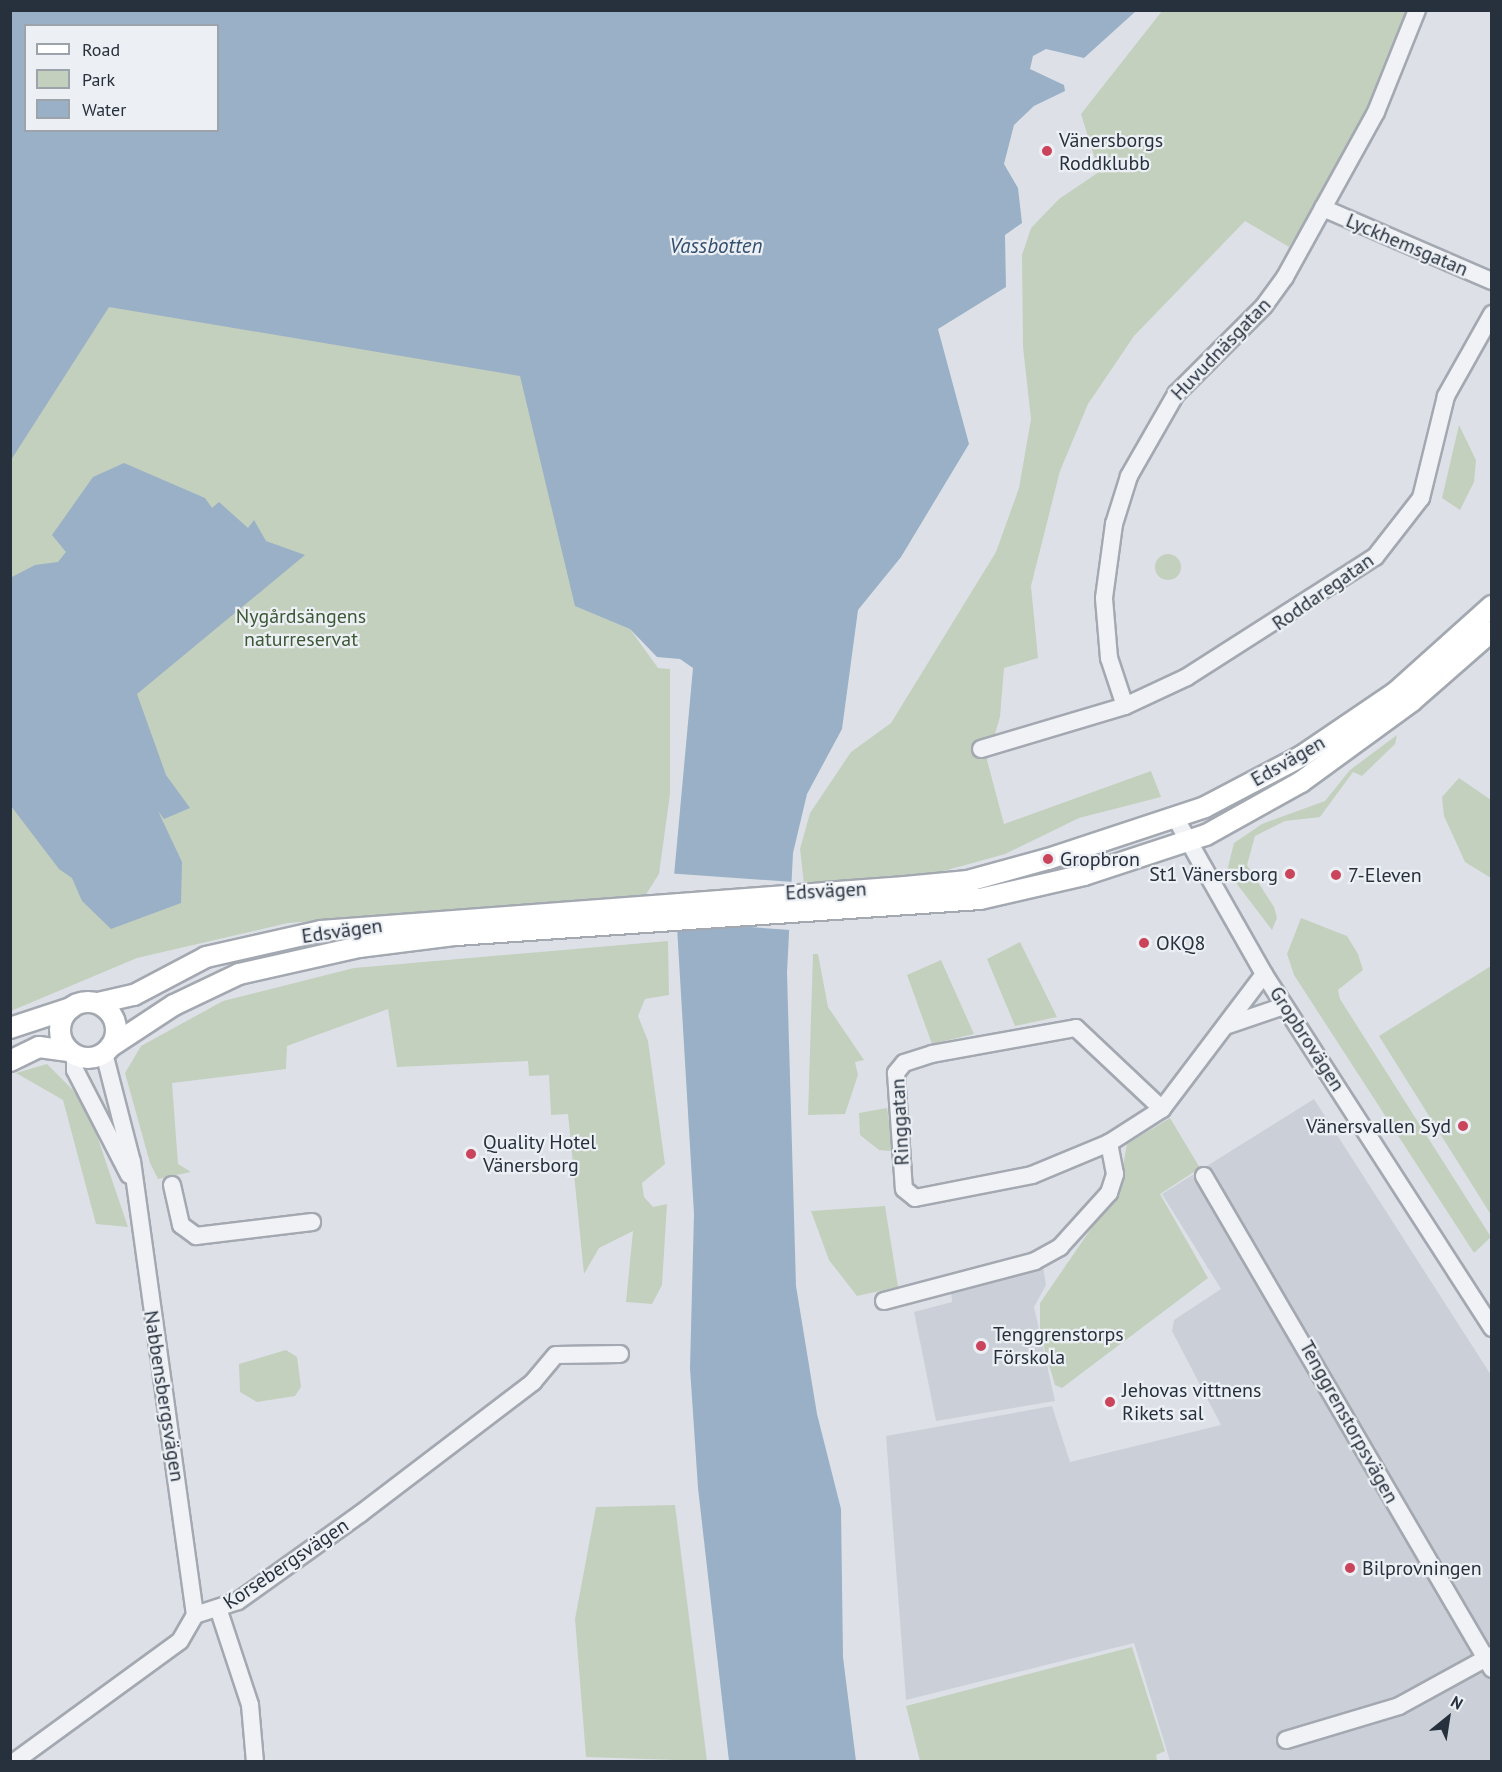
<!DOCTYPE html>
<meta charset="utf-8">
<style>
body{margin:0}
#map{position:relative;width:1502px;height:1772px;overflow:hidden;background:#dde1e7;font-family:"PT Sans",sans-serif}
div>[style]{position:absolute}
.built>*{inset:0;background:#cbd0d8}
.green>*{inset:0;background:#c3d0be}
.round{border-radius:50%}
.water>*{inset:0;background:#99b0c6}
.pier>*{inset:0;background:#dde1e7;transform-origin:0 0}
.roads{filter:drop-shadow(2px 0 #a3a8b1) drop-shadow(-2px 0 #a3a8b1) drop-shadow(0 2px #a3a8b1) drop-shadow(0 -2px #a3a8b1)}
.minor>*{height:16px;margin:-8px;padding:0 8px;transform-origin:8px;border-radius:8px;background:#f0f2f5}
.major>*{height:20px;margin:-10px;padding:0 10px;transform-origin:10px;border-radius:10px;background:#fff}
.major>.ring{margin:-10px;padding:0;box-sizing:content-box;background:none;border:20px solid #fff;border-radius:50%}
.dots>*{width:16px;height:16px;translate:-50% -50%;box-sizing:border-box;border:3px solid #ecf0f4;border-radius:50%}
span{translate:-50% -50%;white-space:nowrap;text-align:center;line-height:1.15;-webkit-text-stroke:4.5px #ecf0f4;paint-order:stroke}
.poi-label{font-size:20px;color:#27303d}
.left{translate:0 -50%;text-align:left}
.right{translate:-100% -50%;text-align:right}
.street-label{font-size:20px;color:#27303d}
.park-label{font-size:20px;color:#3c5835}
.water-label{font-size:21px;color:#334f6f;font-style:italic}
.frame{position:absolute;inset:0;border:12px solid #27303d;pointer-events:none}
.legend{position:absolute;left:24px;top:24px;width:195px;height:108px;box-sizing:border-box;background:#ecf0f4;border:2px solid #9da3ab;margin:0;padding:8px 10px;list-style:none;font-size:18px;color:#27303d}
.legend li{display:flex;align-items:center;gap:12px;height:30px}
.legend b{width:30px;border:2px solid #9da3ab}
.north{position:absolute;left:1418px;top:1688px;width:60px;height:60px;-webkit-text-stroke:4px #ecf0f4;paint-order:stroke;rotate:30deg;font-size:16px;font-weight:700;line-height:24px;text-align:center;color:#27303d}
.north::after{content:'';display:block;margin:auto;width:21px;height:27px;background:#27303d;clip-path:polygon(50% 0,100% 100%,50% 72%,0 100%)}
</style>
<div id="map">
<div class="built">
<i style="clip-path:polygon(1314px 1099px,1491px 1375px,1491px 1761px,1170px 1761px,1134px 1643px,906px 1700px,886px 1436px,1052px 1406px,1070px 1462px,1221px 1425px,1172px 1331px,1174px 1320px,1221px 1289px,1162px 1194px)"></i>
<i style="clip-path:polygon(1043px 1266px,1046px 1285px,1034px 1307px,1055px 1401px,936px 1421px,914px 1312px,952px 1302px,951px 1291px)"></i>
</div>
<div class="green">
<i style="clip-path:polygon(1162px 11px,1410px 11px,1356px 139px,1289px 247px,1245px 221px,1134px 336px,1088px 404px,1060px 471px,1031px 586px,1038px 658px,1004px 668px,1000px 717px,987px 760px,1004px 824px,1151px 771px,1161px 797px,1079px 818px,1005px 854px,940px 872px,804px 884px,800px 849px,810px 813px,851px 752px,891px 723px,996px 552px,1019px 488px,1031px 419px,1023px 347px,1022px 255px,1031px 228px,1059px 199px,1099px 172px,1081px 114px)"></i>
<i style="clip-path:polygon(11px 202px,577px 284px,591px 611px,630px 629px,658px 668px,670px 669px,670px 794px,659px 874px,645px 896px,288px 923px,137px 958px,11px 1011px)"></i>
<i style="clip-path:polygon(1459px 425px,1476px 460px,1474px 482px,1460px 510px,1442px 498px)"></i>
<i class="round" style="left:1155px;top:554px;width:26px;height:26px"></i>
<i style="clip-path:polygon(1397px 735px,1395px 744px,1362px 776px,1353px 772px,1320px 817px,1285px 821px,1255px 836px,1247px 865px,1274px 907px,1277px 918px,1272px 930px,1227px 871px,1234px 843px,1262px 824px,1325px 801px,1350px 770px)"></i>
<i style="clip-path:polygon(1459px 778px,1491px 800px,1491px 878px,1465px 862px,1444px 816px,1442px 797px)"></i>
<i style="clip-path:polygon(1301px 918px,1347px 936px,1358px 954px,1363px 970px,1338px 990px,1340px 999px,1491px 1237px,1474px 1253px,1294px 975px,1287px 954px)"></i>
<i style="clip-path:polygon(668px 941px,669px 995px,645px 999px,638px 1016px,648px 1041px,665px 1164px,642px 1183px,644px 1197px,653px 1207px,667px 1204px,662px 1285px,652px 1304px,626px 1302px,633px 1231px,599px 1248px,584px 1274px,568px 1114px,551px 1115px,549px 1075px,529px 1076px,528px 1061px,397px 1067px,388px 1009px,287px 1046px,286px 1069px,172px 1083px,178px 1164px,191px 1172px,158px 1179px,150px 1163px,125px 1073px,141px 1046px,223px 1001px,354px 968px)"></i>
<i style="clip-path:polygon(1020px 942px,1057px 1017px,1015px 1026px,987px 959px)"></i>
<i style="clip-path:polygon(813px 954px,818px 954px,828px 1007px,864px 1060px,855px 1062px,858px 1075px,845px 1114px,808px 1115px)"></i>
<i style="clip-path:polygon(941px 960px,974px 1034px,932px 1044px,907px 975px)"></i>
<i style="clip-path:polygon(1491px 966px,1491px 1215px,1379px 1036px)"></i>
<i style="clip-path:polygon(47px 1064px,73px 1090px,92px 1121px,128px 1227px,96px 1224px,63px 1100px,16px 1073px)"></i>
<i style="clip-path:polygon(887px 1108px,892px 1139px,891px 1151px,879px 1150px,860px 1135px,859px 1113px)"></i>
<i style="clip-path:polygon(1170px 1118px,1200px 1168px,1160px 1194px,1208px 1278px,1062px 1388px,1055px 1385px,1040px 1334px,1040px 1303px,1119px 1188px,1127px 1144px)"></i>
<i style="clip-path:polygon(885px 1206px,898px 1287px,857px 1296px,829px 1260px,811px 1211px)"></i>
<i style="clip-path:polygon(286px 1350px,297px 1357px,301px 1387px,295px 1396px,257px 1402px,240px 1392px,239px 1364px)"></i>
<i style="clip-path:polygon(675px 1505px,707px 1761px,586px 1757px,575px 1619px,596px 1507px)"></i>
<i style="clip-path:polygon(1132px 1647px,1165px 1751px,1156px 1755px,1157px 1761px,920px 1761px,906px 1706px)"></i>
</div>
<div class="water">
<i style="clip-path:polygon(evenodd,11px 11px,1136px 11px,1084px 58px,1046px 49px,1033px 56px,1030px 69px,1064px 85px,1065px 91px,1034px 106px,1014px 125px,1004px 164px,1018px 188px,1022px 223px,1005px 235px,1006px 287px,938px 329px,969px 444px,901px 557px,858px 610px,842px 729px,807px 794px,793px 853px,787px 973px,796px 1286px,817px 1414px,841px 1509px,843px 1657px,856px 1761px,729px 1761px,698px 1488px,690px 1368px,694px 1214px,674px 876px,693px 668px,680px 659px,657px 657px,630px 629px,575px 606px,520px 376px,109px 307px,11px 460px,11px 11px,26px 26px,218px 26px,218px 130px,26px 130px,26px 26px)"></i>
<i style="clip-path:polygon(124px 463px,205px 498px,212px 508px,219px 502px,248px 528px,254px 520px,266px 541px,305px 555px,137px 694px,166px 775px,190px 808px,164px 819px,158px 811px,182px 862px,181px 903px,111px 929px,82px 901px,72px 878px,59px 869px,11px 806px,10px 578px,35px 565px,58px 562px,66px 552px,52px 535px,93px 477px)"></i>
</div>
<div class="pier">
<i style="left:794px;top:882px;width:48px;height:122px;rotate:94deg"></i>
</div>
<div class="roads">
<div class="minor">
<i style="left:1323px;top:208px;width:184px;rotate:23.4deg"></i>
<i style="left:1125px;top:706px;width:51px;rotate:-108.4deg"></i>
<i style="left:1109px;top:658px;width:60px;rotate:-94.8deg"></i>
<i style="left:1104px;top:598px;width:75px;rotate:-82.3deg"></i>
<i style="left:1114px;top:524px;width:50px;rotate:-72.6deg"></i>
<i style="left:1129px;top:476px;width:95px;rotate:-60.2deg"></i>
<i style="left:1176px;top:394px;width:124px;rotate:-45deg"></i>
<i style="left:1264px;top:306px;width:36px;rotate:-54deg"></i>
<i style="left:1285px;top:277px;width:188px;rotate:-61.1deg"></i>
<i style="left:1376px;top:112px;width:110px;rotate:-68.1deg"></i>
<i style="left:981px;top:749px;width:150px;rotate:-16.6deg"></i>
<i style="left:1125px;top:706px;width:68px;rotate:-25.1deg"></i>
<i style="left:1187px;top:677px;width:223px;rotate:-32.6deg"></i>
<i style="left:1375px;top:557px;width:75px;rotate:-52.1deg"></i>
<i style="left:1421px;top:498px;width:105px;rotate:-76.2deg"></i>
<i style="left:1446px;top:396px;width:94px;rotate:-60.7deg"></i>
<i style="left:1176px;top:819px;width:178px;rotate:60.4deg"></i>
<i style="left:1264px;top:974px;width:421px;rotate:57.2deg"></i>
<i style="left:1228px;top:1025px;width:59px;rotate:-18.7deg"></i>
<i style="left:75px;top:1054px;width:16px;rotate:90deg"></i>
<i style="left:75px;top:1070px;width:118px;rotate:62.8deg"></i>
<i style="left:1162px;top:1109px;width:118px;rotate:-136.7deg"></i>
<i style="left:1076px;top:1028px;width:146px;rotate:169.8deg"></i>
<i style="left:932px;top:1054px;width:29px;rotate:162deg"></i>
<i style="left:904px;top:1063px;width:13px;rotate:129deg"></i>
<i style="left:896px;top:1073px;width:116px;rotate:86.1deg"></i>
<i style="left:904px;top:1189px;width:14px;rotate:39deg"></i>
<i style="left:915px;top:1198px;width:119px;rotate:-11.1deg"></i>
<i style="left:1032px;top:1175px;width:83px;rotate:-22.6deg"></i>
<i style="left:1109px;top:1143px;width:63px;rotate:-32.7deg"></i>
<i style="left:1162px;top:1109px;width:169px;rotate:-52.9deg"></i>
<i style="left:1204px;top:1176px;width:571px;rotate:59.71deg"></i>
<i style="left:172px;top:1185px;width:41px;rotate:77.3deg"></i>
<i style="left:181px;top:1225px;width:19px;rotate:36deg"></i>
<i style="left:196px;top:1236px;width:117px;rotate:-6.9deg"></i>
<i style="left:884px;top:1301px;width:156px;rotate:-14.8deg"></i>
<i style="left:1035px;top:1261px;width:29px;rotate:-29deg"></i>
<i style="left:1060px;top:1247px;width:73px;rotate:-47.8deg"></i>
<i style="left:1109px;top:1193px;width:20px;rotate:-72deg"></i>
<i style="left:1115px;top:1174px;width:32px;rotate:-101deg"></i>
<i style="left:219px;top:1611px;width:99px;rotate:71.7deg"></i>
<i style="left:250px;top:1705px;width:57px;rotate:85deg"></i>
<i style="left:195px;top:1615px;width:45px;rotate:-18deg"></i>
<i style="left:238px;top:1601px;width:150px;rotate:-35.5deg"></i>
<i style="left:360px;top:1514px;width:218px;rotate:-37.3deg"></i>
<i style="left:533px;top:1382px;width:35px;rotate:-50deg"></i>
<i style="left:556px;top:1355px;width:64px;rotate:-0.9deg"></i>
<i style="left:1286px;top:1740px;width:118px;rotate:-16.7deg"></i>
<i style="left:1399px;top:1706px;width:106px;rotate:-28.7deg"></i>
<i style="left:14px;top:1762px;width:205px;rotate:-36.1deg"></i>
<i style="left:180px;top:1641px;width:30px;rotate:-60deg"></i>
<i style="left:195px;top:1615px;width:457px;rotate:-97.9deg"></i>
<i style="left:132px;top:1162px;width:113px;rotate:-104.4deg"></i>
</div>
<div class="major">
<i class="ring" style="left:60px;top:1002px;width:36px;height:36px"></i>
<i style="left:98px;top:1003px;width:37px;rotate:-13deg"></i>
<i style="left:134px;top:995px;width:81px;rotate:-27.8deg"></i>
<i style="left:206px;top:957px;width:118px;rotate:-12.7deg"></i>
<i style="left:321px;top:931px;width:586px;rotate:-4.31deg"></i>
<i style="left:905px;top:887px;width:63px;rotate:-5.4deg"></i>
<i style="left:968px;top:881px;width:83px;rotate:-15.4deg"></i>
<i style="left:1048px;top:859px;width:165px;rotate:-18.3deg"></i>
<i style="left:1205px;top:807px;width:110px;rotate:-27.7deg"></i>
<i style="left:1302px;top:756px;width:114px;rotate:-34.2deg"></i>
<i style="left:1396px;top:692px;width:129px;rotate:-41.9deg"></i>
<i style="left:10px;top:1028px;width:64px;rotate:-18.2deg"></i>
<i style="left:110px;top:1047px;width:77px;rotate:-33.3deg"></i>
<i style="left:174px;top:1005px;width:72px;rotate:-25.5deg"></i>
<i style="left:239px;top:974px;width:123px;rotate:-12.7deg"></i>
<i style="left:359px;top:947px;width:98px;rotate:-7.1deg"></i>
<i style="left:456px;top:935px;width:525px;rotate:-3.93deg"></i>
<i style="left:980px;top:899px;width:107px;rotate:-13deg"></i>
<i style="left:1084px;top:875px;width:128px;rotate:-18.2deg"></i>
<i style="left:1206px;top:835px;width:109px;rotate:-29.2deg"></i>
<i style="left:1301px;top:782px;width:137px;rotate:-36.1deg"></i>
<i style="left:1412px;top:701px;width:106px;rotate:-41.2deg"></i>
<i style="left:10px;top:1061px;width:32px;rotate:-26deg"></i>
<i style="left:39px;top:1047px;width:30px;rotate:8deg"></i>
</div>
</div>
<div class="dots">
<i style="left:1047px;top:151px;background:#ca445c"></i>
<i style="left:1048px;top:859px;background:#ca445c"></i>
<i style="left:1290px;top:874px;background:#ca445c"></i>
<i style="left:1336px;top:875px;background:#ca445c"></i>
<i style="left:1144px;top:943px;background:#ca445c"></i>
<i style="left:1463px;top:1126px;background:#ca445c"></i>
<i style="left:471px;top:1154px;background:#ca445c"></i>
<i style="left:981px;top:1346px;background:#ca445c"></i>
<i style="left:1110px;top:1402px;background:#ca445c"></i>
<i style="left:1350px;top:1568px;background:#ca445c"></i>
</div>
<div class="poi-label">
<span class="left" style="left:1059px;top:152px">Vänersborgs<br>Roddklubb</span>
<span class="left" style="left:1060px;top:859px">Gropbron</span>
<span class="right" style="left:1278px;top:874px">St1 Vänersborg</span>
<span class="left" style="left:1348px;top:875px">7-Eleven</span>
<span class="left" style="left:1156px;top:943px">OKQ8</span>
<span class="right" style="left:1451px;top:1126px">Vänersvallen Syd</span>
<span class="left" style="left:483px;top:1154px">Quality Hotel<br>Vänersborg</span>
<span class="left" style="left:993px;top:1346px">Tenggrenstorps<br>Förskola</span>
<span class="left" style="left:1122px;top:1402px">Jehovas vittnens<br>Rikets sal</span>
<span class="left" style="left:1362px;top:1568px">Bilprovningen</span>
</div>
<div class="street-label">
<span style="left:1407px;top:245px;rotate:23deg">Lyckhemsgatan</span>
<span style="left:1221px;top:349px;rotate:-46deg">Huvudnäsgatan</span>
<span style="left:1323px;top:592px;rotate:-35deg">Roddaregatan</span>
<span style="left:1288px;top:761px;rotate:-30deg">Edsvägen</span>
<span style="left:826px;top:891px;rotate:-3deg">Edsvägen</span>
<span style="left:342px;top:931px;rotate:-8deg">Edsvägen</span>
<span style="left:1307px;top:1039px;rotate:57deg">Gropbrovägen</span>
<span style="left:900px;top:1122px;rotate:-93deg">Ringgatan</span>
<span style="left:164px;top:1396px;rotate:81deg">Nabbensbergsvägen</span>
<span style="left:1349px;top:1422px;rotate:61deg">Tenggrenstorpsvägen</span>
<span style="left:286px;top:1564px;rotate:-34deg">Korsebergsvägen</span>
</div>
<div class="park-label">
<span style="left:301px;top:628px">Nygårdsängens<br>naturreservat</span>
</div>
<div class="water-label">
<span style="left:716px;top:246px">Vassbotten</span>
</div>
<div class="frame"></div>
<ul class="legend">
<li><b style="height:8px;background:#fff"></b>Road</li>
<li><b style="height:16px;background:#c3d0be"></b>Park</li>
<li><b style="height:16px;background:#99b0c6"></b>Water</li>
</ul>
<div class="north">N</div>
</div>
